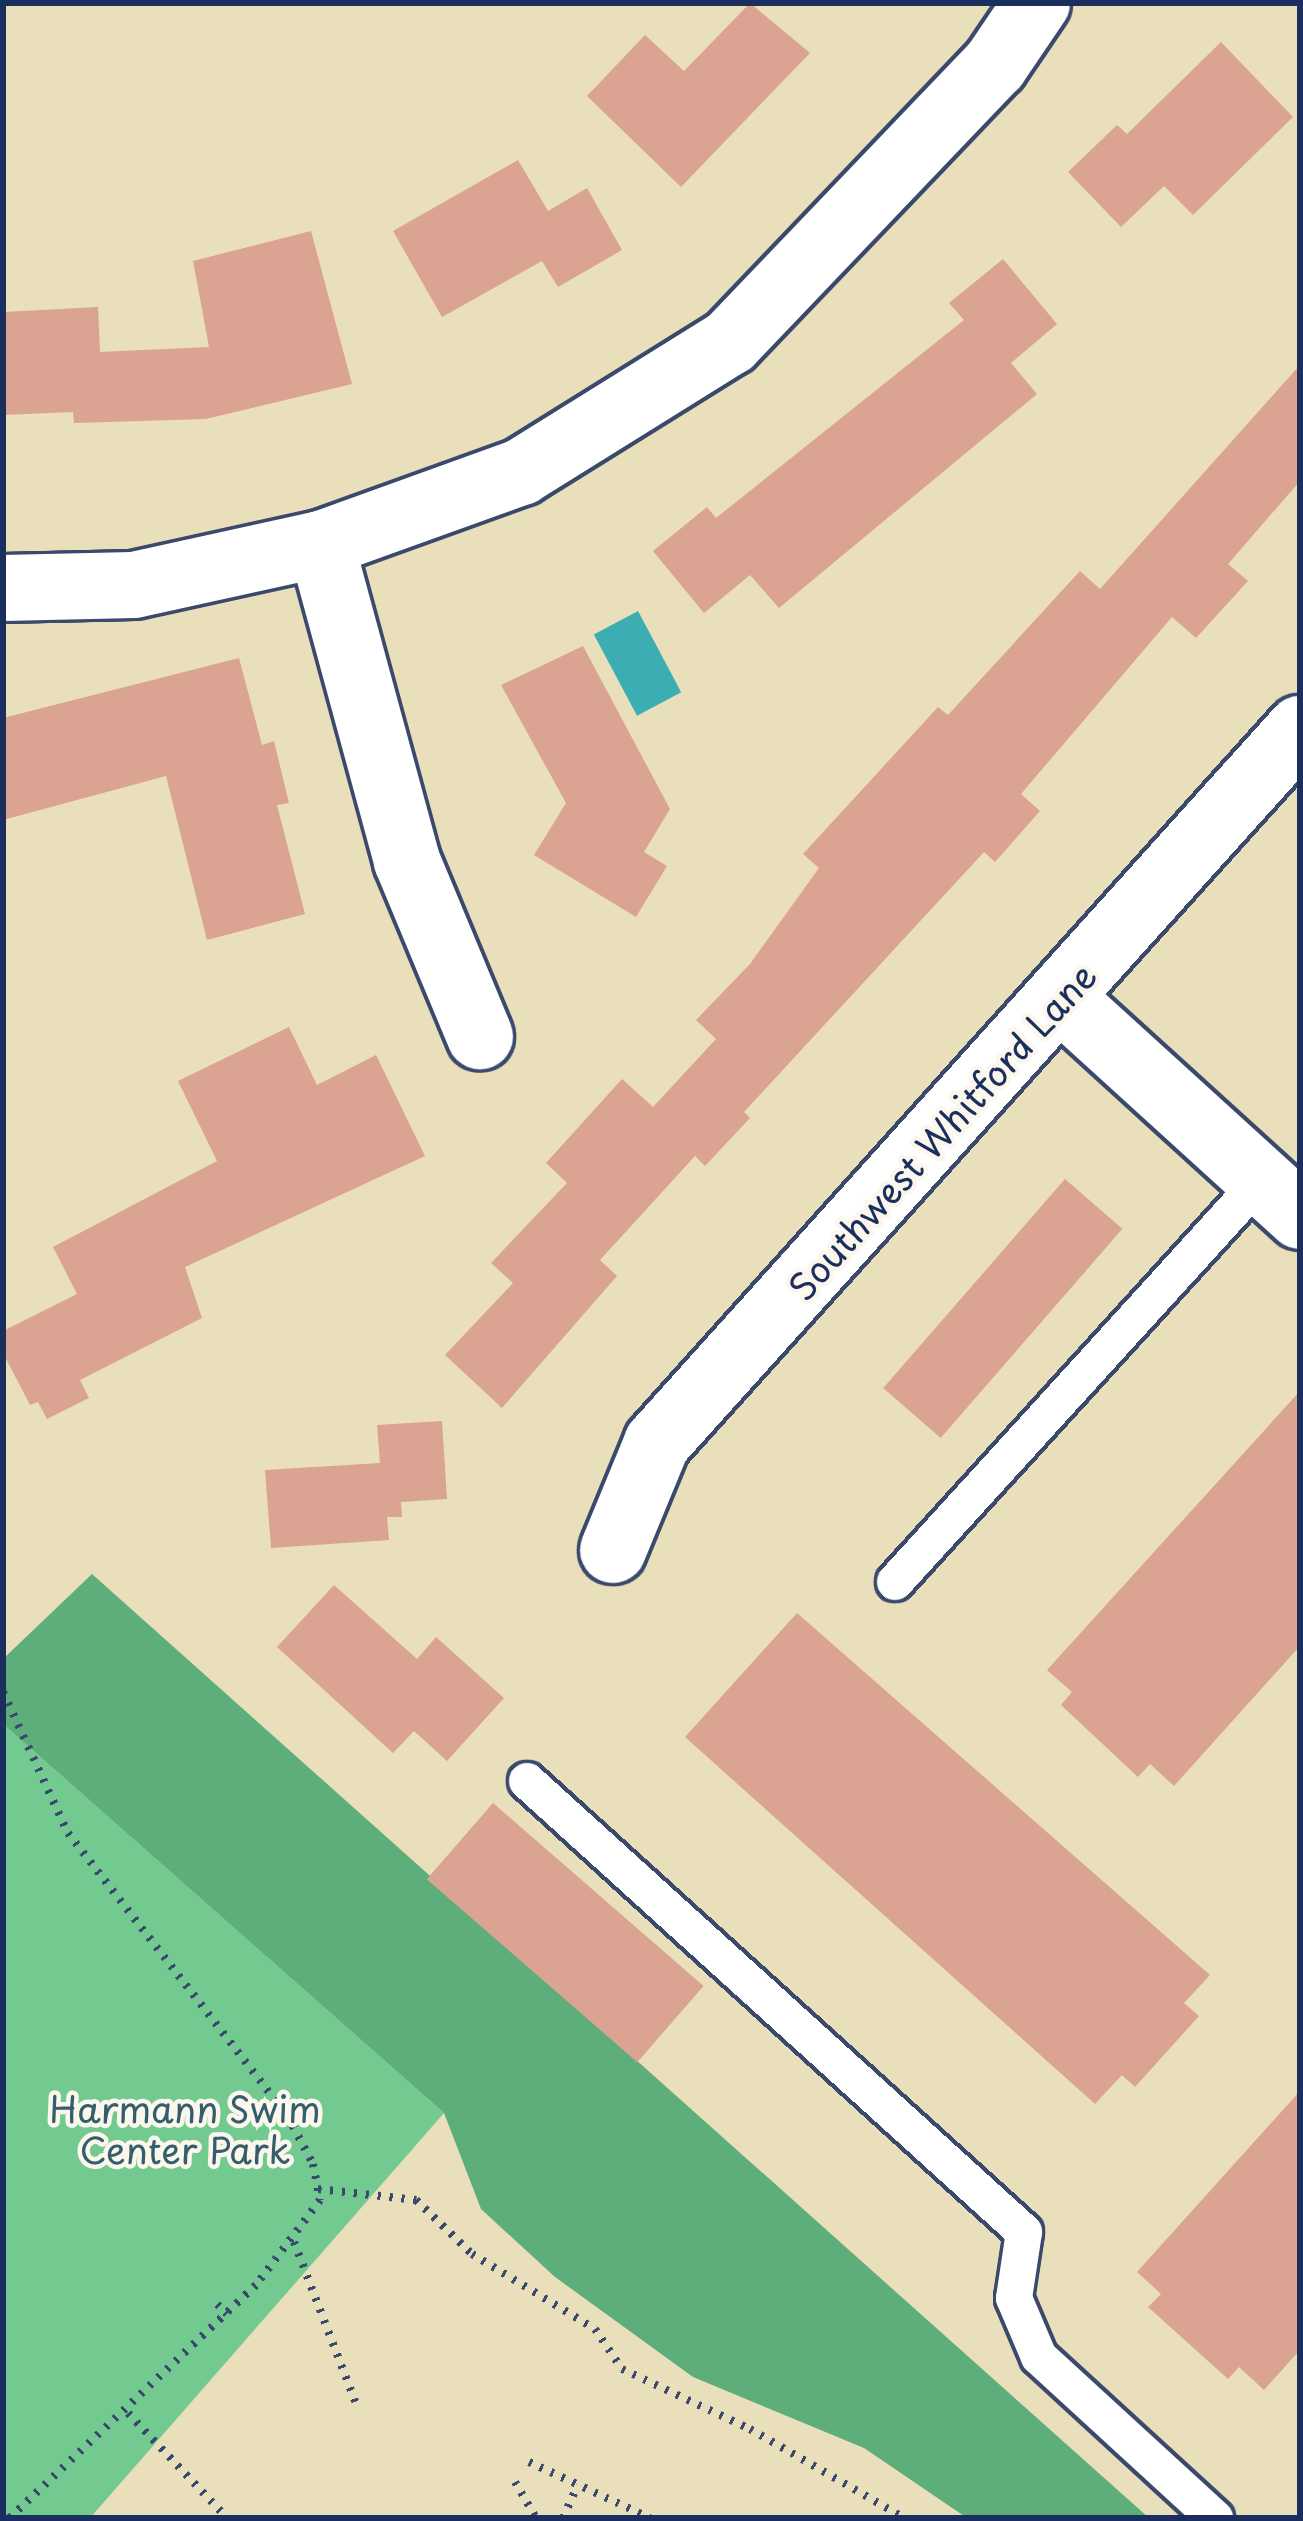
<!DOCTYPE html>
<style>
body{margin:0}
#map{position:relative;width:1303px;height:2521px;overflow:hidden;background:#eadfbb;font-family:"Playpen Sans",sans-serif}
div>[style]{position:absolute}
.green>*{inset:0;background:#72ca90}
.forest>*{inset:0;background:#5dae7a}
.water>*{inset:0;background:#3badb3;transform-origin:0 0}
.building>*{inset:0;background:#daa392;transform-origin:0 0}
.path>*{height:8px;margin-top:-4px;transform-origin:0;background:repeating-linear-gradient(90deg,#3a496c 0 3px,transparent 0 12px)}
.roads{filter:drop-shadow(3px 0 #3a496c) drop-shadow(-3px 0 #3a496c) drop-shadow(0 3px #3a496c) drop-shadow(0 -3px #3a496c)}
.service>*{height:36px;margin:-18px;padding:0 18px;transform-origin:18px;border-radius:18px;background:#fff}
.minor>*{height:66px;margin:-33px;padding:0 33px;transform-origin:33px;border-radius:33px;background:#fff}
span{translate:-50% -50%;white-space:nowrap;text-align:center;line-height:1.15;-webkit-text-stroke:9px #fbf7ec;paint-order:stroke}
.street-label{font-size:36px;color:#1b2f5e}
.park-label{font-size:36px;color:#355e6d}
.frame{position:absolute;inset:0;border:6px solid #1b2f5e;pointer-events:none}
</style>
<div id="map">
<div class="green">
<i style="clip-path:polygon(3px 1724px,444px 2113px,90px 2518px,3px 2518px)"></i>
</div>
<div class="forest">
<i style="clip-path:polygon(92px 1574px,1149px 2518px,967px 2518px,864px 2448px,693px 2377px,555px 2277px,481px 2209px,444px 2113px,3px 1724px,3px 1659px)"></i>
</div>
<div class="water">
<i style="left:638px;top:611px;width:92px;height:50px;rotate:62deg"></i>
</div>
<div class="building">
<i style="clip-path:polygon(750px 3px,810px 53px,681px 187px,587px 96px,645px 35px,684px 71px)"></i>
<i style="clip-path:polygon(1221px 42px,1293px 117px,1193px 215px,1164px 186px,1121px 227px,1068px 172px,1117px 125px,1127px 134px)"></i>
<i style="clip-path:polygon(518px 160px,548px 211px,587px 188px,622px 250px,558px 287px,542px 261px,442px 317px,393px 231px)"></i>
<i style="clip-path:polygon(311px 231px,352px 384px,206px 419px,74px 423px,73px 412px,3px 415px,3px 312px,98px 307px,100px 352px,209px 347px,193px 261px)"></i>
<i style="clip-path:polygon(1003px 259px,1057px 324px,1011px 363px,1037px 394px,779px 608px,750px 575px,704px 613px,653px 551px,707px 507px,716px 518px,964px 320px,949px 303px)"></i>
<i style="clip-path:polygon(1300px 365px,1300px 481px,1228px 564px,1248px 581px,1196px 638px,1172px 617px,1021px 794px,1040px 811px,995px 862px,984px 852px,744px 1112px,750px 1118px,705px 1166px,695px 1156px,600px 1260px,617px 1276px,502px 1408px,445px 1355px,513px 1283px,491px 1263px,567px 1183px,546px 1163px,622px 1079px,653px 1107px,716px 1039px,696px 1020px,750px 964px,819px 868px,803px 854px,938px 707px,948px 715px,1080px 571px,1100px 589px)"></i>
<i style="clip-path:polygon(583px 646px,670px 809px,644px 852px,667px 866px,636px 917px,534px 855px,566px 803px,501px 685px)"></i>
<i style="clip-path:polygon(239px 658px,262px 745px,274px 741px,289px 803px,277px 805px,305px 914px,207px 940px,166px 776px,3px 820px,3px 718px)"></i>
<i style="clip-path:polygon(289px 1027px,317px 1085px,376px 1055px,425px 1156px,185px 1267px,202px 1318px,80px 1380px,89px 1398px,47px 1419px,38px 1402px,30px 1405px,3px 1353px,3px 1331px,77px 1294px,53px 1247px,217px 1161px,178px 1081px)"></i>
<i style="left:1065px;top:1179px;width:76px;height:277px;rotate:41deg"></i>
<i style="clip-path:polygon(1300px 1391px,1300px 1646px,1174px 1786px,1150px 1764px,1138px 1777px,1061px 1705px,1072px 1692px,1047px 1670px)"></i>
<i style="clip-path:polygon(442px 1421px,447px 1499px,401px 1502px,402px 1517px,387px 1517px,389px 1540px,271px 1548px,265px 1470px,380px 1463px,377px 1425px)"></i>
<i style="clip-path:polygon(334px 1585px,417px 1659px,436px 1637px,504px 1698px,447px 1761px,414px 1731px,393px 1753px,277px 1647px)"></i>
<i style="clip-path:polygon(797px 1613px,1210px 1975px,1184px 2003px,1199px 2016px,1135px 2087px,1122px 2075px,1095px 2104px,685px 1737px)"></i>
<i style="left:493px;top:1803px;width:279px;height:101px;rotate:41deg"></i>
<i style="clip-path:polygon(1300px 2091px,1300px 2350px,1264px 2390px,1239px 2367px,1228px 2379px,1148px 2307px,1161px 2294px,1137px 2272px)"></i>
</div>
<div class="path">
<i style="left:3px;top:1692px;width:155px;rotate:65.3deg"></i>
<i style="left:68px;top:1833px;width:357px;rotate:52.2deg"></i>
<i style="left:287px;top:2115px;width:55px;rotate:62deg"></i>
<i style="left:313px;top:2164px;width:37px;rotate:79deg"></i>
<i style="left:320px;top:2200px;width:106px;rotate:127deg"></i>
<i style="left:256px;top:2285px;width:339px;rotate:136.6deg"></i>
<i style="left:318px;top:2189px;width:99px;rotate:6.4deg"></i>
<i style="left:416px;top:2200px;width:78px;rotate:44deg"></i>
<i style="left:472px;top:2254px;width:144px;rotate:31.4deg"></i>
<i style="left:595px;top:2329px;width:48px;rotate:56deg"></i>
<i style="left:622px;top:2369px;width:141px;rotate:25.1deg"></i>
<i style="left:750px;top:2429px;width:178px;rotate:30deg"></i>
<i style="left:294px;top:2242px;width:176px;rotate:69deg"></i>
<i style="left:217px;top:2304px;width:14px;rotate:45deg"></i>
<i style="left:128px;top:2413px;width:144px;rotate:46.7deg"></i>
<i style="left:529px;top:2462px;width:133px;rotate:24.8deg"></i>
<i style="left:515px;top:2482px;width:42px;rotate:59.7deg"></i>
<i style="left:563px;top:2518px;width:36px;rotate:-66deg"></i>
</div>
<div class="roads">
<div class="service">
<i style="left:895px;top:1582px;width:544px;rotate:-47.68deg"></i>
<i style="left:527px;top:1781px;width:671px;rotate:42.22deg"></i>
<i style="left:1024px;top:2232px;width:67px;rotate:98.6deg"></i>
<i style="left:1014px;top:2298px;width:64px;rotate:67deg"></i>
<i style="left:1039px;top:2357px;width:239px;rotate:42.5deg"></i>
</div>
<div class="minor">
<i style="left:321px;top:544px;width:328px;rotate:74.8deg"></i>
<i style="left:407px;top:861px;width:190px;rotate:67.4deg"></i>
<i style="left:3px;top:588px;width:131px;rotate:-1.3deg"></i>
<i style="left:134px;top:585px;width:191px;rotate:-12.4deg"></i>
<i style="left:321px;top:544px;width:213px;rotate:-19.8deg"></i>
<i style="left:521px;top:472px;width:246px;rotate:-31.9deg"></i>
<i style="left:730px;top:342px;width:383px;rotate:-46.3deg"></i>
<i style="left:995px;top:65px;width:75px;rotate:-55.9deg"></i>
<i style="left:1063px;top:1000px;width:321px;rotate:42.3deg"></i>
<i style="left:613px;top:1550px;width:116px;rotate:-67.6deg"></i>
<i style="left:657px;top:1443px;width:961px;rotate:-48deg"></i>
</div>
</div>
<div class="street-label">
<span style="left:942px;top:1131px;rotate:-48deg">Southwest Whitford Lane</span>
</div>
<div class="park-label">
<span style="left:185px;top:2129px">Harmann Swim<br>Center Park</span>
</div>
<div class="frame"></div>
</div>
